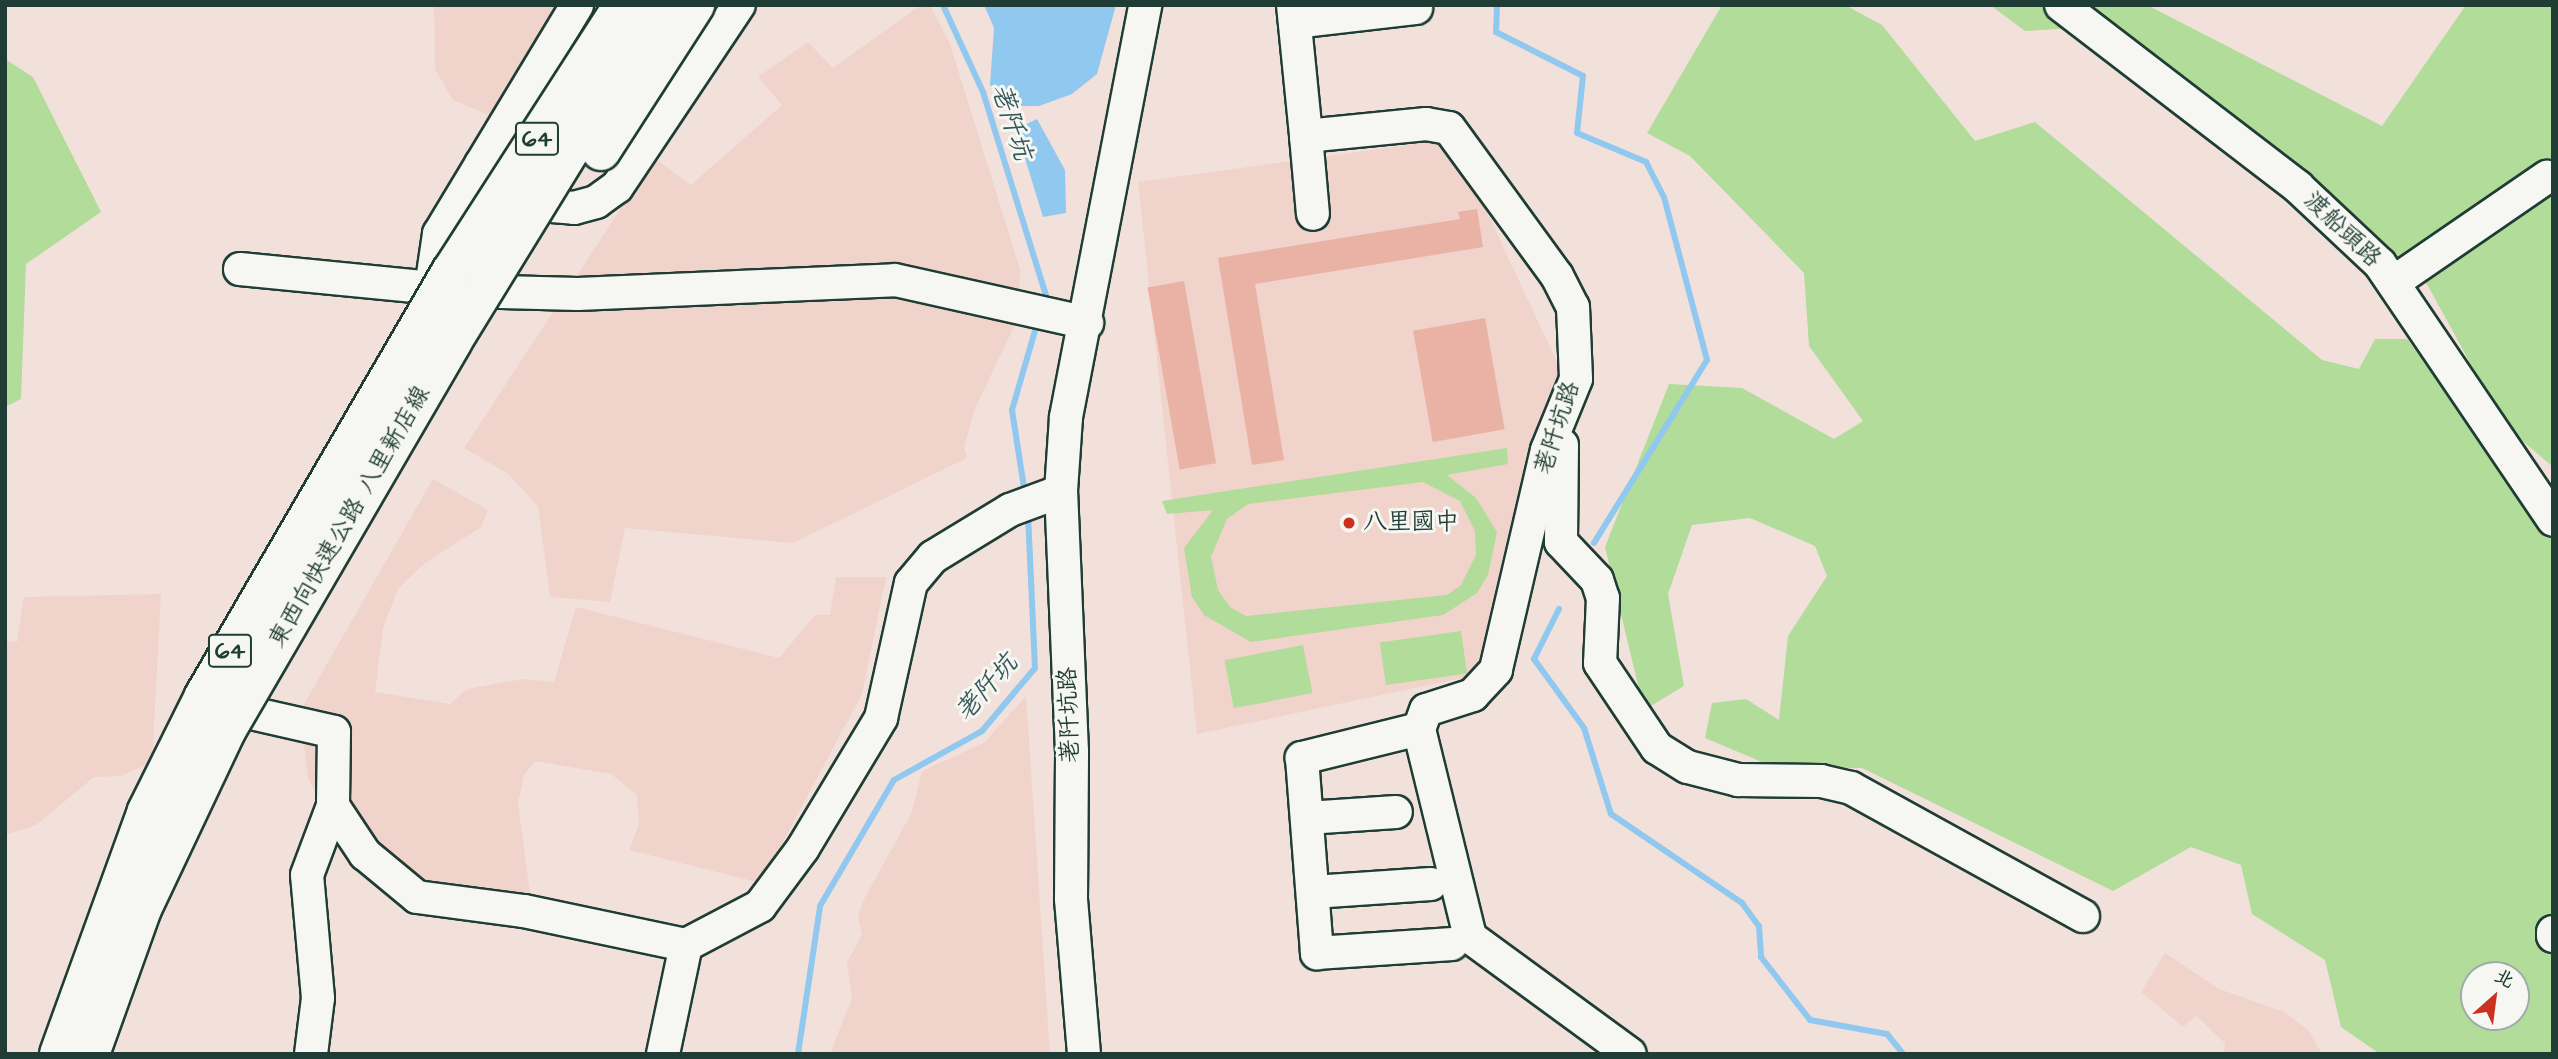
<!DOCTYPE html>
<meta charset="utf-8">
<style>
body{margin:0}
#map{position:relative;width:2558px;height:1059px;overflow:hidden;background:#f2e1db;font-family:"Architects Daughter","LXGW WenKai TC",sans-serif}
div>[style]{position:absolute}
.built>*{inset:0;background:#f0d3cb}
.green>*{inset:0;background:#b1dc9a;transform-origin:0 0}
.water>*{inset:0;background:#90c8ef}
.stream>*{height:6px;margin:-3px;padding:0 3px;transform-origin:3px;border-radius:3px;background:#90c8ef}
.building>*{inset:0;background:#eab1a5;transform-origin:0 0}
.roads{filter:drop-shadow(2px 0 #1f3d34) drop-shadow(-2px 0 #1f3d34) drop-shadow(0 2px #1f3d34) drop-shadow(0 -2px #1f3d34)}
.minor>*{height:32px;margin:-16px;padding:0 16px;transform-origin:16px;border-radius:16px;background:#f6f6f2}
.bridges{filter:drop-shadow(2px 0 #1f3d34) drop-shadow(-2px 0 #1f3d34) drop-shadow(0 2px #1f3d34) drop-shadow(0 -2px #1f3d34)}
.highway-bridge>*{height:38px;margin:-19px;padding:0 19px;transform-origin:19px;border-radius:19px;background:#f6f6f2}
.dots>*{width:19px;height:19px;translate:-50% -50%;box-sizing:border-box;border:4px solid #f6f6f2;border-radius:50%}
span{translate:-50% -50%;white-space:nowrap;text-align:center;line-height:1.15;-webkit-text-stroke:6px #f6f6f2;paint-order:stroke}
.shield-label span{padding:2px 5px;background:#f6f6f2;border:2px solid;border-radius:5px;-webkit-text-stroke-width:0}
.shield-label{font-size:23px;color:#1f3d34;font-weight:700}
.street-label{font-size:24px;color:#1f3d34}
.poi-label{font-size:24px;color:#1f3d34}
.left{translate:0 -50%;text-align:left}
.water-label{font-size:26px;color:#365959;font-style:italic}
.frame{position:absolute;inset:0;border:7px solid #1f3d34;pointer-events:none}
.north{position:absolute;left:2460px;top:961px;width:70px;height:70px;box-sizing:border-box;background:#f6f6f2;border:2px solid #a0aca6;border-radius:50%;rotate:28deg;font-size:19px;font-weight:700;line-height:28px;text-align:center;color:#1f3d34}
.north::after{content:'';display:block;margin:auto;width:24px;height:32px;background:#c8321e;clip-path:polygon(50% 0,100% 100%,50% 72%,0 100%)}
</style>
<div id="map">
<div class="built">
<i style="clip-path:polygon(434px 5px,582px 5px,496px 118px,453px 100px,435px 69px)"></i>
<i style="clip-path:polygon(921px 5px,930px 5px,950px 44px,1020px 269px,1019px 316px,974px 411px,964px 448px,967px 458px,793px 543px,625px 528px,610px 602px,550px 597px,538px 506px,507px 473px,464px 448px,654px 158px,691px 185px,782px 105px,758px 77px,808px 42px,833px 68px)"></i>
<i style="clip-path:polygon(1453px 139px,1562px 373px,1486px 673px,1197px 734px,1138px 182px)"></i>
<i style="clip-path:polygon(433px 479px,488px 510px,481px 527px,425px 563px,398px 589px,383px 628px,375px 692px,450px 704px,467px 689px,523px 679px,554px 682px,576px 607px,779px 658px,815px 615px,830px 615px,836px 577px,886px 577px,862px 694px,761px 883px,629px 850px,639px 824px,637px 795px,611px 774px,535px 761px,524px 775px,518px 803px,532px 909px,409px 893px,340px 836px,308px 779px,300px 711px)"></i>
<i style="clip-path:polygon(161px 594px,152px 762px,121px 776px,94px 777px,36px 825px,5px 835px,5px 641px,17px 642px,24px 597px)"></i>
<i style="clip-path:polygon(1026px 696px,1050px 1054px,830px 1054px,852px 998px,847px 962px,862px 935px,858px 917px,863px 901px,912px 812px,922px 771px,984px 743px)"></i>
<i style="clip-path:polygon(2165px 953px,2219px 989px,2284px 1012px,2308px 1030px,2322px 1054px,2224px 1054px,2225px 1043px,2196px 1016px,2183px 1027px,2141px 992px)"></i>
</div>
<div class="green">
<i style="clip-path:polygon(evenodd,1722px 5px,1845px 5px,1882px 25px,1975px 141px,2035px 122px,2322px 360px,2359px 369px,2375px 339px,2407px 339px,2553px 533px,2553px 1054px,2380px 1054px,2341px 1027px,2325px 960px,2252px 914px,2241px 865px,2191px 847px,2113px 891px,1862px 768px,1774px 767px,1705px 738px,1712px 703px,1746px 699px,1779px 720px,1788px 636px,1827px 576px,1815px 546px,1750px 518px,1692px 525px,1668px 594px,1684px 686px,1644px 710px,1605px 547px,1669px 384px,1742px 388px,1834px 439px,1863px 421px,1809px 346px,1804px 273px,1690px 156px,1647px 133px,1722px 5px,2474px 975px,2516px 975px,2516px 1017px,2474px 1017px,2474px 975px)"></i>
<i style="clip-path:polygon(1990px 5px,2147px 5px,2382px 126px,2466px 5px,2553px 5px,2553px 467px,2504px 425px,2427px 284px,2110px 26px,2025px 31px)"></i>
<i style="clip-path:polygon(5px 59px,33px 77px,101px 212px,26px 264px,21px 399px,5px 407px)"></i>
<i style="clip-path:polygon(evenodd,1507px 448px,1508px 464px,1447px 475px,1476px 498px,1497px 532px,1488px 575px,1477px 593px,1443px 615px,1251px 642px,1204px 615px,1192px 597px,1184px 548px,1213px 510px,1167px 514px,1162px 501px,1507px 448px,1423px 482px,1460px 501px,1475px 531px,1476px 555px,1461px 585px,1447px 595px,1246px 616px,1230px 607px,1218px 590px,1211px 557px,1227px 519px,1248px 504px,1423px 482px)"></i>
<i style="left:1461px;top:631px;width:43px;height:82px;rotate:82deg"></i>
<i style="left:1303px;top:645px;width:49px;height:80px;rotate:79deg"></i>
</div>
<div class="water">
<i style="clip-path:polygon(984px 5px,1116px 5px,1097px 74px,1072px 94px,1039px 106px,1015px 106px,990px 85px,994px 28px)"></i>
<i style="clip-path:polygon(1037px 119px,1065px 170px,1066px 213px,1043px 217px,1016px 129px)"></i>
</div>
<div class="stream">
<i style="left:943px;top:5px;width:96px;rotate:65.3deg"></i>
<i style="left:983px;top:92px;width:213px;rotate:72.8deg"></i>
<i style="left:1497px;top:5px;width:27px;rotate:92deg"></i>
<i style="left:1496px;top:32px;width:97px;rotate:26.8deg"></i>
<i style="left:1583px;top:76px;width:57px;rotate:96deg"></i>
<i style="left:1577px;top:133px;width:75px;rotate:22.8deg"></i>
<i style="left:1646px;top:162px;width:39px;rotate:63deg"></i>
<i style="left:1664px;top:197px;width:169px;rotate:75.2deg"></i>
<i style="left:1707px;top:360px;width:215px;rotate:121.7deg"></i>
<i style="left:1025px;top:494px;width:85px;rotate:-98.8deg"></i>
<i style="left:1012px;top:410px;width:82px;rotate:-73.8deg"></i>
<i style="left:1559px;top:609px;width:56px;rotate:116.6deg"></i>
<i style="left:1534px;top:659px;width:85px;rotate:54.1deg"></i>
<i style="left:1584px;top:728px;width:90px;rotate:72.6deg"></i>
<i style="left:1611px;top:814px;width:158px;rotate:34.2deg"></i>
<i style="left:1742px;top:903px;width:29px;rotate:54deg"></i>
<i style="left:1759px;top:926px;width:31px;rotate:86deg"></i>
<i style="left:1761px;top:957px;width:80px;rotate:52.1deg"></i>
<i style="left:1810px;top:1020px;width:78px;rotate:10.3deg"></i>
<i style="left:1887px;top:1034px;width:26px;rotate:51deg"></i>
<i style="left:798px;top:1054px;width:150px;rotate:-81.5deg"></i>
<i style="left:820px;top:906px;width:146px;rotate:-59.6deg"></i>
<i style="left:894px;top:780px;width:101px;rotate:-29.1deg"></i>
<i style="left:982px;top:731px;width:82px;rotate:-49.9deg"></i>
<i style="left:1035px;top:668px;width:157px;rotate:-92.6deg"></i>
</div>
<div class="building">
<i style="clip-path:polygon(1477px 209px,1483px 247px,1255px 284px,1284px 460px,1252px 465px,1218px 258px,1460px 219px,1458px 212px)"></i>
<i style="left:1184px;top:281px;width:185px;height:37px;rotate:80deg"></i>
<i style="left:1485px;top:318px;width:113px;height:73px;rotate:80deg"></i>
</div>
<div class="roads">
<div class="minor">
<i style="left:1293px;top:5px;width:132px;rotate:84.3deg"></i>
<i style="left:1306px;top:136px;width:121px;rotate:-5.7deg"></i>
<i style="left:1426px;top:124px;width:23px;rotate:10deg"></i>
<i style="left:1449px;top:128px;width:183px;rotate:53.9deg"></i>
<i style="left:1557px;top:276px;width:35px;rotate:63deg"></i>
<i style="left:1573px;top:307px;width:72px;rotate:87.6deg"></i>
<i style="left:1576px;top:379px;width:77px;rotate:112.2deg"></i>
<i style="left:1547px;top:450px;width:226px;rotate:103.1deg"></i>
<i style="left:1496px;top:670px;width:34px;rotate:133deg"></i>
<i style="left:1473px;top:695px;width:49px;rotate:162.3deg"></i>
<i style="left:1426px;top:710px;width:20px;rotate:110deg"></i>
<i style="left:1419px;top:729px;width:214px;rotate:76.2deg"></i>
<i style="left:1470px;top:937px;width:198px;rotate:36.2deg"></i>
<i style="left:2061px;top:5px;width:299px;rotate:37.5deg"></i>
<i style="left:2298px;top:187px;width:112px;rotate:43.2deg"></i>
<i style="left:2380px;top:264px;width:309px;rotate:55.9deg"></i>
<i style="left:1295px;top:22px;width:122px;rotate:-6.6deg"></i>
<i style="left:1306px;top:136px;width:78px;rotate:84.9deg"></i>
<i style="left:481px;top:164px;width:82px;rotate:30.6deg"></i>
<i style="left:552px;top:206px;width:22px;rotate:5deg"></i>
<i style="left:574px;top:208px;width:23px;rotate:-15deg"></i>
<i style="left:596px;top:202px;width:26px;rotate:-36deg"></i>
<i style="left:617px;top:187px;width:219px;rotate:-56.2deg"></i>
<i style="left:240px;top:269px;width:224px;rotate:5.6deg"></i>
<i style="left:463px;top:291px;width:115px;rotate:1.5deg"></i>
<i style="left:578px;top:294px;width:317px;rotate:-2.5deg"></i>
<i style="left:895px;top:280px;width:197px;rotate:12.6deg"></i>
<i style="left:2394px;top:282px;width:186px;rotate:-34.5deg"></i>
<i style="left:431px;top:288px;width:55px;rotate:-81.6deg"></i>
<i style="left:439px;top:234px;width:267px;rotate:-58.9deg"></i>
<i style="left:1562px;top:445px;width:97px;rotate:90.6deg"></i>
<i style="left:1561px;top:542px;width:52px;rotate:46.5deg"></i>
<i style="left:1597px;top:580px;width:19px;rotate:72deg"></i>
<i style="left:1603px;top:598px;width:65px;rotate:92.6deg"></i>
<i style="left:1600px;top:663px;width:102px;rotate:56.2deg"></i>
<i style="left:1657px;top:748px;width:36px;rotate:32deg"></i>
<i style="left:1688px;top:767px;width:52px;rotate:14.6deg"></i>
<i style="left:1738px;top:780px;width:83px;rotate:0.7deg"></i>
<i style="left:1821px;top:781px;width:31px;rotate:13deg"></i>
<i style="left:1851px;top:788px;width:265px;rotate:28.9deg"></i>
<i style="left:220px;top:706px;width:117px;rotate:12.8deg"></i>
<i style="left:334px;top:732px;width:74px;rotate:90.8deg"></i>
<i style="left:333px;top:806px;width:58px;rotate:56.3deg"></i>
<i style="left:365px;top:854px;width:67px;rotate:39.6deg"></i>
<i style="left:417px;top:897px;width:108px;rotate:7.5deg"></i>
<i style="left:524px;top:911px;width:166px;rotate:11.9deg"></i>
<i style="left:686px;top:945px;width:84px;rotate:-27.8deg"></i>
<i style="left:760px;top:906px;width:72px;rotate:-53.4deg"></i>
<i style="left:803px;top:848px;width:152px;rotate:-59deg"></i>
<i style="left:881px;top:718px;width:138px;rotate:-77.5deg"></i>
<i style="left:911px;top:583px;width:34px;rotate:-50deg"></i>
<i style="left:933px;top:557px;width:90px;rotate:-31.4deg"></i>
<i style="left:1010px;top:510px;width:54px;rotate:-20.4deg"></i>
<i style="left:1419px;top:729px;width:121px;rotate:166.1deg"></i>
<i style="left:1302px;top:758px;width:196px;rotate:85.6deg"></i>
<i style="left:1317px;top:953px;width:135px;rotate:-3.8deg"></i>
<i style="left:1307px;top:818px;width:89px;rotate:-3.9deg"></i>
<i style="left:1313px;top:892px;width:118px;rotate:-3.9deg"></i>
<i style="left:2553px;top:932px;width:4px;rotate:90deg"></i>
<i style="left:311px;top:1054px;width:56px;rotate:-82.9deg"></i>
<i style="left:318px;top:998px;width:123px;rotate:-95.1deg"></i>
<i style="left:307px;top:875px;width:74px;rotate:-69.4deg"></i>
<i style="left:663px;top:1054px;width:111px;rotate:-78.1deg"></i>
<i style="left:1084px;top:1054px;width:156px;rotate:-94.8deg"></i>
<i style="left:1071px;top:899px;width:147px;rotate:-89.6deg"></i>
<i style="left:1072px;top:752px;width:261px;rotate:-92.4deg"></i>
<i style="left:1061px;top:491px;width:74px;rotate:-86.1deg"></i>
<i style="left:1066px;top:417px;width:420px;rotate:-79.1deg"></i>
</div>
</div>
<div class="bridges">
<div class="highway-bridge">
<i style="left:601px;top:151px;width:174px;rotate:-57.2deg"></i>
<i style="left:59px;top:1054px;width:258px;rotate:-70.1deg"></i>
<i style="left:147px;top:811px;width:128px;rotate:-63.6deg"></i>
<i style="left:204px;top:696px;width:491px;rotate:-59.8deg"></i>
<i style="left:451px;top:272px;width:318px;rotate:-57.2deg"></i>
<i style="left:90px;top:1054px;width:154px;rotate:-70.3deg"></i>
<i style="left:142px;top:909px;width:197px;rotate:-64.7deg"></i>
<i style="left:226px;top:731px;width:450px;rotate:-59.8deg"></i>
<i style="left:452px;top:342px;width:395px;rotate:-58.4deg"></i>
</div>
</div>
<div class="dots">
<i style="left:1349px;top:523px;background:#c8321e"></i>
</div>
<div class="shield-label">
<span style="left:537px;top:139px">64</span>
<span style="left:230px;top:651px">64</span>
</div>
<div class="street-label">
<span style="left:2342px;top:230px;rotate:44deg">渡船頭路</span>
<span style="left:1558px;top:428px;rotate:-72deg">荖阡坑路</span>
<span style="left:350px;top:517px;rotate:-60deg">東西向快速公路 八里新店線</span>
<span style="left:1070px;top:715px;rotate:-92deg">荖阡坑路</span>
</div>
<div class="poi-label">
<span class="left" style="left:1363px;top:523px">八里國中</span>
</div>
<div class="water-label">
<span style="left:1011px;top:122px;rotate:72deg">荖阡坑</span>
<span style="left:987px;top:688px;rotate:-48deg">荖阡坑</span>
</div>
<div class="frame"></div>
<div class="north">北</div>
</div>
